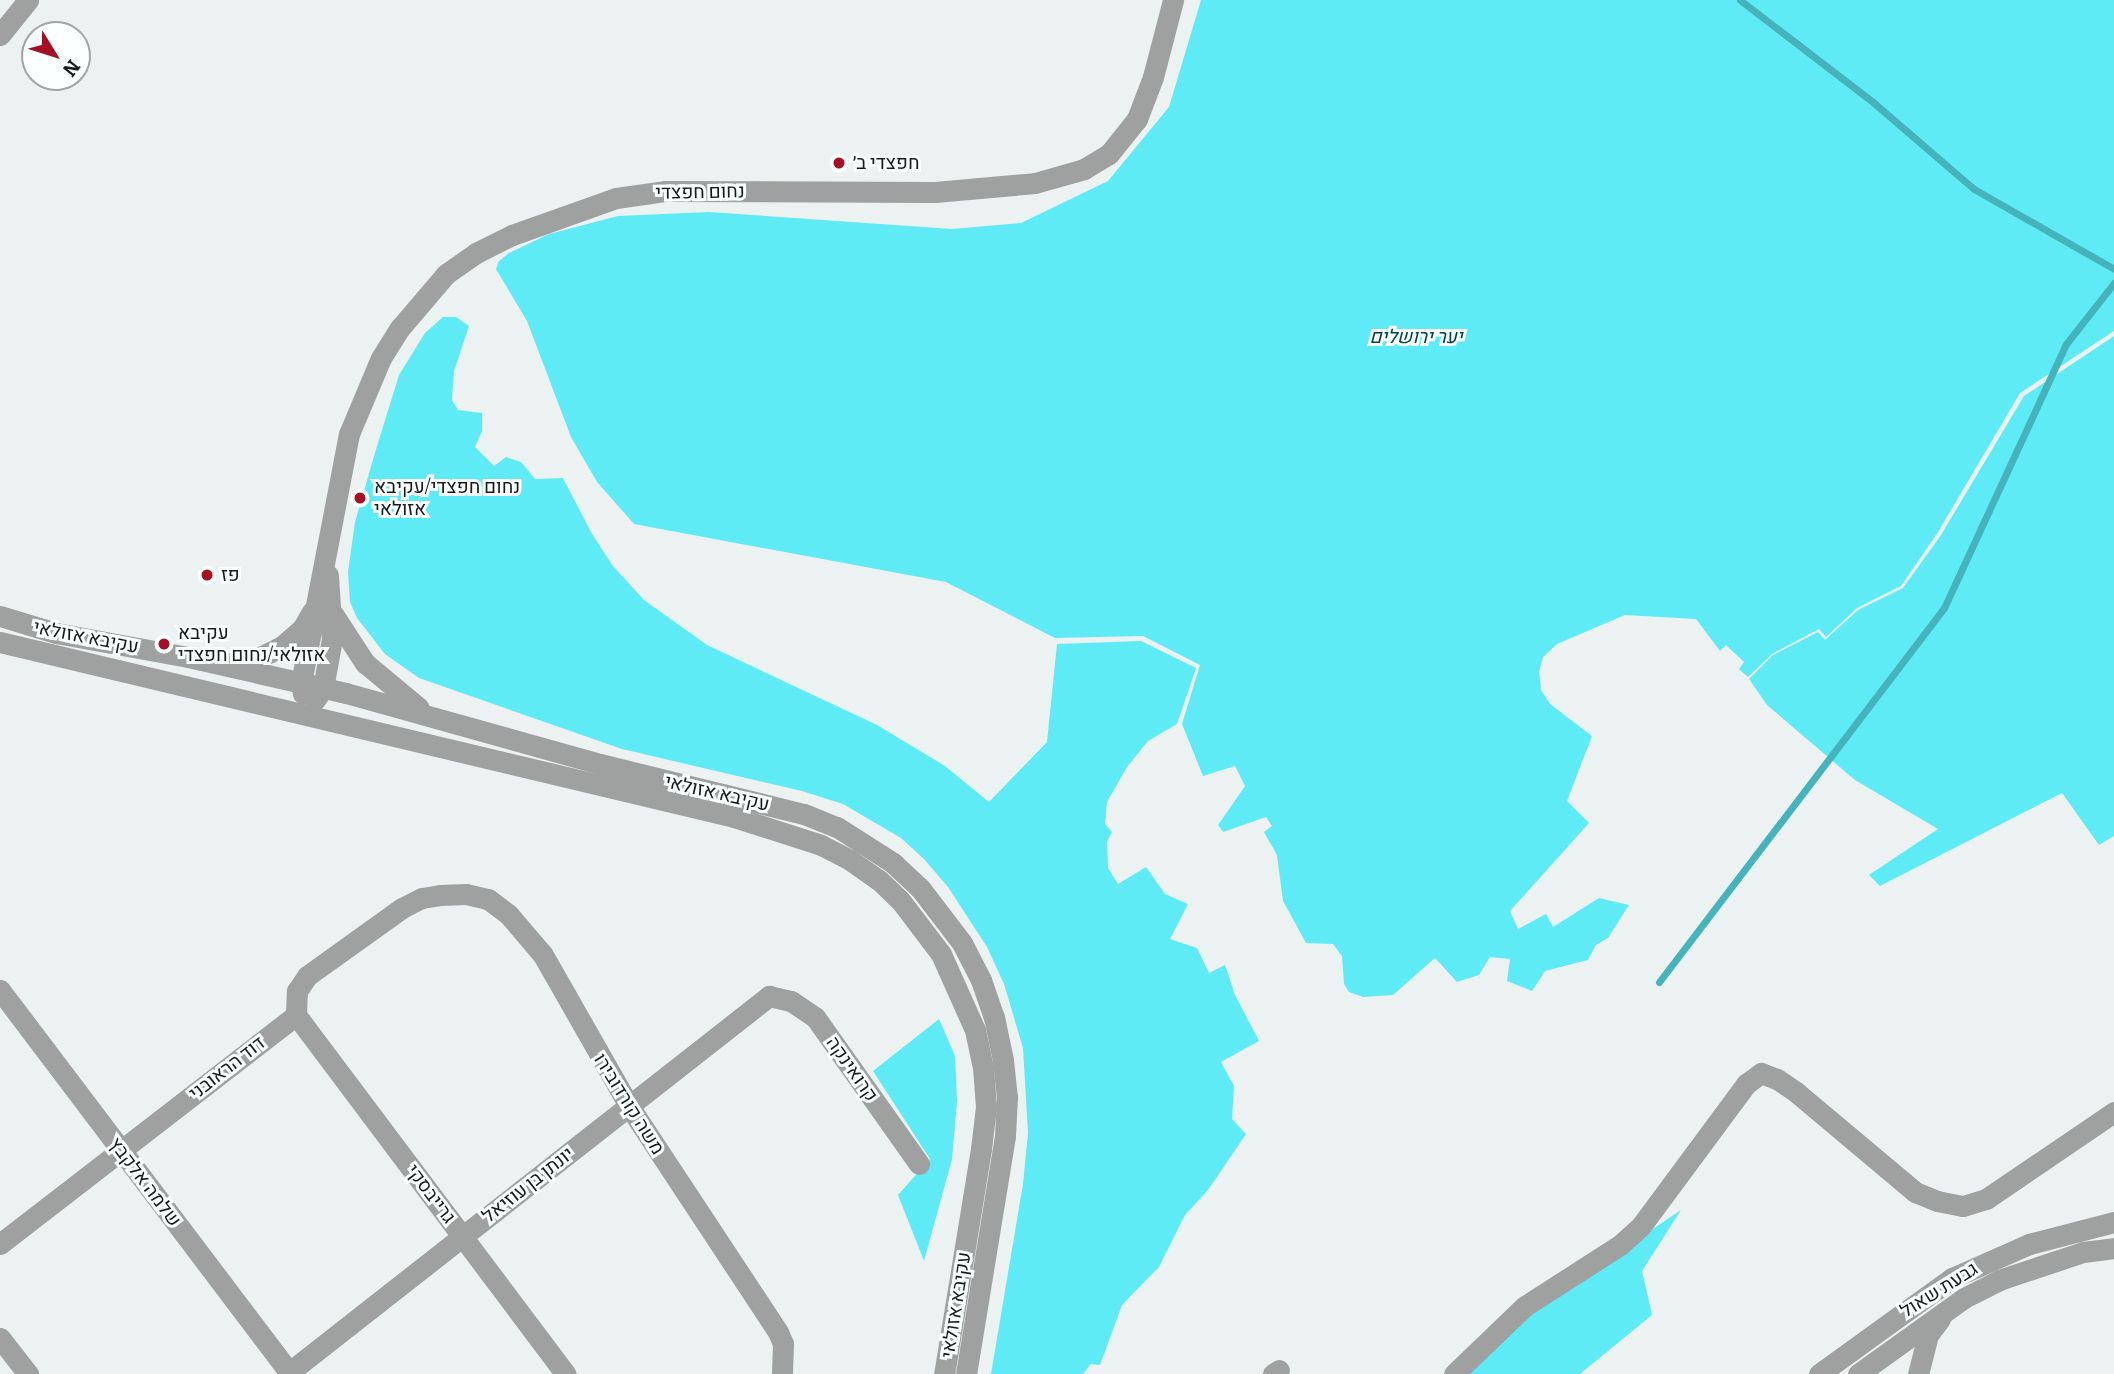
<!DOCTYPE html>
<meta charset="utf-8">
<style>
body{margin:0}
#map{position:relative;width:2114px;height:1374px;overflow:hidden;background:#ecf1f2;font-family:Bitter,Heebo,serif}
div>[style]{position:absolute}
.green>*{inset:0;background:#5febf6}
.stream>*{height:7px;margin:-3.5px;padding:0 3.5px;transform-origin:3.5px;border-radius:3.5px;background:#45b3bc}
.minor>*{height:21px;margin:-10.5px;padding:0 10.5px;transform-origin:10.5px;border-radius:10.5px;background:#9fa1a1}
.dots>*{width:19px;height:19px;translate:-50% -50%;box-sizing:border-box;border:4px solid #faffff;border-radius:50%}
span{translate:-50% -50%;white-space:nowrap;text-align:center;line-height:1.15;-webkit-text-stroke:6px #faffff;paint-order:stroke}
.poi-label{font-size:19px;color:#191b1b}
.left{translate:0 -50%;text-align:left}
.street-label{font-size:19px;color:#191b1b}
.park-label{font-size:19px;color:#00454a;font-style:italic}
.north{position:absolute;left:21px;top:21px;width:70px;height:70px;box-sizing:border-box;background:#faffff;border:2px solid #a0a4a4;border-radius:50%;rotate:128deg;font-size:19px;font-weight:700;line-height:28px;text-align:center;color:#191b1b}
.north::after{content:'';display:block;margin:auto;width:24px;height:32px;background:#a70e24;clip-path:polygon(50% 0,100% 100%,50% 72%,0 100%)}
</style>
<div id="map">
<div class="green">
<i style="clip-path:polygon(1201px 0,2114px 0,2114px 331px,2020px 393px,1938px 532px,1901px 586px,1857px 608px,1826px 637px,1819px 629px,1772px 654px,1748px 677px,1739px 669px,1744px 662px,1726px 645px,1720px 651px,1696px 619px,1625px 615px,1557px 644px,1543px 657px,1539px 672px,1541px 690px,1550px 704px,1592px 736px,1567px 801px,1589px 823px,1510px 911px,1518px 929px,1546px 914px,1553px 927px,1599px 898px,1629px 905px,1608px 938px,1596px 945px,1588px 960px,1545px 971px,1532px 991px,1507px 981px,1510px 959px,1490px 957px,1479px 975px,1457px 982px,1435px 958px,1393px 995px,1363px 997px,1349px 992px,1344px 984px,1342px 956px,1333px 944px,1306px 943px,1283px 901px,1277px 855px,1264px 832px,1272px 826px,1266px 817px,1223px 832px,1218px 825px,1245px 786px,1235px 766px,1203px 776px,1182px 724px,1200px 665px,1143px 636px,1055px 638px,946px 582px,634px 524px,597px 482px,571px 437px,527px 321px,496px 269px,499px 261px,509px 253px,549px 234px,618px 216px,709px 212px,952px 229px,1021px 223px,1108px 181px,1169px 107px)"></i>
<i style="clip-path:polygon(443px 317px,456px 317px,469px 326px,454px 371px,452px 400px,458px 410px,482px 413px,482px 431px,475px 447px,494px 466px,506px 457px,521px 462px,535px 479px,563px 478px,592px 534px,613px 566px,644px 600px,707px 645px,877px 725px,945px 766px,989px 802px,1047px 742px,1057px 644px,1141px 641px,1196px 668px,1177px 724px,1148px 741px,1127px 767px,1107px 802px,1105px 824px,1112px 832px,1107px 842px,1108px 868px,1118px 884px,1146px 867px,1165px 894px,1188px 904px,1170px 939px,1197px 948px,1209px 973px,1225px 965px,1235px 995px,1259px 1041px,1221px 1062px,1234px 1086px,1232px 1119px,1246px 1134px,1208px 1190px,1185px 1215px,1159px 1267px,1122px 1305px,1100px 1365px,1091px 1364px,1083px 1374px,991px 1374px,1023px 1184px,1028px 1133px,1023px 1048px,1004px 984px,987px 947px,948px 887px,924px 859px,901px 838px,843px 804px,802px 791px,622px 749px,419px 678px,385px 654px,357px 618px,350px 602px,348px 572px,355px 522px,374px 456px,399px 375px,425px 333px)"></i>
<i style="clip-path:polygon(2114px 336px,2114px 836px,2099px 845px,2062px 793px,1880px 886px,1869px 875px,1938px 829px,1855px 780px,1767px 705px,1749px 679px,1773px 655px,1818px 632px,1825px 640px,1858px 610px,1903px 588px,1941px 535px,2024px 396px)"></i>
<i style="clip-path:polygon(939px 1019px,955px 1056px,957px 1101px,952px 1159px,924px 1261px,898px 1195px,930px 1159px,873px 1071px)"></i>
<i style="clip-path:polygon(1681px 1210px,1642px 1271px,1652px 1315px,1580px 1374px,1466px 1374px,1551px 1297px)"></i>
</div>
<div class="stream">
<i style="left:1740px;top:0;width:169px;rotate:37.5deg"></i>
<i style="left:1874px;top:103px;width:132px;rotate:40.7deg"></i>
<i style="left:1974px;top:189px;width:161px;rotate:29.7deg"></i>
<i style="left:1659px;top:982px;width:470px;rotate:-52.7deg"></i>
<i style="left:1944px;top:608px;width:291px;rotate:-65.2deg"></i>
<i style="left:2066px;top:344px;width:78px;rotate:-51.8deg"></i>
</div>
<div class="minor">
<i style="left:0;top:35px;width:45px;rotate:-51.3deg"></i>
<i style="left:333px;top:614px;width:59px;rotate:56.9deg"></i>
<i style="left:365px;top:663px;width:70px;rotate:39.8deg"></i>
<i style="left:0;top:616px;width:59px;rotate:16.9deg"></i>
<i style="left:56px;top:633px;width:134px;rotate:10.3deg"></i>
<i style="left:188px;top:657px;width:162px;rotate:12.8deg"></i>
<i style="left:346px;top:693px;width:264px;rotate:15.6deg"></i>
<i style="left:600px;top:764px;width:210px;rotate:13.8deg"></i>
<i style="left:804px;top:814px;width:35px;rotate:22deg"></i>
<i style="left:837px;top:827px;width:67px;rotate:32.7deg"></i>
<i style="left:893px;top:863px;width:37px;rotate:43deg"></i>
<i style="left:920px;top:888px;width:69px;rotate:52.6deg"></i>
<i style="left:962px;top:943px;width:42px;rotate:62.8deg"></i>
<i style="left:981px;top:980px;width:39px;rotate:71deg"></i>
<i style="left:994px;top:1017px;width:44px;rotate:78.2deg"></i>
<i style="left:1003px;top:1060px;width:37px;rotate:84deg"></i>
<i style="left:1007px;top:1097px;width:39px;rotate:93deg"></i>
<i style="left:1005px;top:1136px;width:241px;rotate:99.3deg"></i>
<i style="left:0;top:642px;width:755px;rotate:13.41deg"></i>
<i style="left:734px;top:817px;width:91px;rotate:17.8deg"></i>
<i style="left:821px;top:845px;width:33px;rotate:27deg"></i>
<i style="left:850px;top:860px;width:35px;rotate:35deg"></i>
<i style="left:879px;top:880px;width:29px;rotate:44deg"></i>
<i style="left:900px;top:900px;width:68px;rotate:52.8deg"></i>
<i style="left:941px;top:954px;width:83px;rotate:65.9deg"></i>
<i style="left:975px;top:1030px;width:38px;rotate:78deg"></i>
<i style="left:983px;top:1067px;width:40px;rotate:85.7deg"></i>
<i style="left:986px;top:1107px;width:42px;rotate:96.8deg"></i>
<i style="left:981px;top:1149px;width:228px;rotate:99.3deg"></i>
<i style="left:230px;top:663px;width:28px;rotate:-10deg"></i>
<i style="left:258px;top:658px;width:25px;rotate:-26deg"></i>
<i style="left:281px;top:647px;width:28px;rotate:-41deg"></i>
<i style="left:302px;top:629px;width:20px;rotate:-60deg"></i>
<i style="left:303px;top:694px;width:11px;rotate:-100deg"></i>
<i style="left:301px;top:683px;width:254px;rotate:-79.1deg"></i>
<i style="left:349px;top:434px;width:82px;rotate:-67.2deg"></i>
<i style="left:381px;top:358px;width:36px;rotate:-58deg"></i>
<i style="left:400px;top:328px;width:71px;rotate:-49.6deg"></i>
<i style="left:446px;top:274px;width:37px;rotate:-35deg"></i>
<i style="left:476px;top:253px;width:40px;rotate:-26.6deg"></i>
<i style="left:512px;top:235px;width:110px;rotate:-19.6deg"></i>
<i style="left:616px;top:198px;width:49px;rotate:-8.1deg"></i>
<i style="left:665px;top:191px;width:270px;rotate:0.2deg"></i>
<i style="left:935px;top:192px;width:100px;rotate:-5.1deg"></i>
<i style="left:1035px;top:183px;width:51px;rotate:-15.9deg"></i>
<i style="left:1084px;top:169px;width:29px;rotate:-31deg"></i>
<i style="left:1109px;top:154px;width:45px;rotate:-51.3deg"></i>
<i style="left:1137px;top:119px;width:45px;rotate:-69.1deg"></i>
<i style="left:1153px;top:77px;width:80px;rotate:-75.4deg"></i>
<i style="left:315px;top:700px;width:14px;rotate:-56deg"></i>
<i style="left:323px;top:688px;width:50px;rotate:-79.6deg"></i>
<i style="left:332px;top:639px;width:64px;rotate:-93.6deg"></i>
<i style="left:0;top:990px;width:481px;rotate:52.9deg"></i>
<i style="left:296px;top:1015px;width:24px;rotate:-88deg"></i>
<i style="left:297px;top:991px;width:18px;rotate:-56deg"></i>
<i style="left:307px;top:976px;width:117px;rotate:-35.6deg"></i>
<i style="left:402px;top:908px;width:22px;rotate:-27deg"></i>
<i style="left:422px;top:898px;width:18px;rotate:-9deg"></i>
<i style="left:440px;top:895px;width:26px;rotate:-2deg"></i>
<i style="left:466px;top:894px;width:23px;rotate:13deg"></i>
<i style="left:488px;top:899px;width:26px;rotate:37deg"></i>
<i style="left:509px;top:915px;width:52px;rotate:49.6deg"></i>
<i style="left:543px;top:955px;width:174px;rotate:60.3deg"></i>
<i style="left:629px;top:1106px;width:271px;rotate:56.6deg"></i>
<i style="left:778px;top:1332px;width:13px;rotate:67deg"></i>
<i style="left:783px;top:1344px;width:30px;rotate:92deg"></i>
<i style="left:296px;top:1015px;width:449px;rotate:53.1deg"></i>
<i style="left:0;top:1244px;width:374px;rotate:-37.7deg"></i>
<i style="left:0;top:1338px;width:46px;rotate:52.1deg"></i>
<i style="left:287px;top:1374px;width:613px;rotate:-38.1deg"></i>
<i style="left:769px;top:996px;width:23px;rotate:13deg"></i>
<i style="left:791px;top:1001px;width:29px;rotate:34deg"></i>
<i style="left:815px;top:1017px;width:180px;rotate:54.7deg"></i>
<i style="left:1273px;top:1374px;width:7px;rotate:-34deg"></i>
<i style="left:1454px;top:1374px;width:98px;rotate:-43.8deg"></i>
<i style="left:1525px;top:1306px;width:113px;rotate:-32.7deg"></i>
<i style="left:1620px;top:1245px;width:28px;rotate:-42deg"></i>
<i style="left:1641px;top:1226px;width:177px;rotate:-53.5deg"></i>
<i style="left:1746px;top:1084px;width:19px;rotate:-36deg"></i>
<i style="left:1761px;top:1073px;width:17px;rotate:21deg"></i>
<i style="left:1777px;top:1079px;width:23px;rotate:34deg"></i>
<i style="left:1796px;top:1092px;width:155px;rotate:40deg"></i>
<i style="left:1915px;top:1192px;width:24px;rotate:22deg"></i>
<i style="left:1937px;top:1201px;width:26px;rotate:11deg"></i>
<i style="left:1963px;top:1206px;width:24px;rotate:-17deg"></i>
<i style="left:1986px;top:1199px;width:155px;rotate:-34.2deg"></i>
<i style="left:1819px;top:1374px;width:164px;rotate:-35.8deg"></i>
<i style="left:1952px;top:1278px;width:84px;rotate:-23.8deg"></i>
<i style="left:2029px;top:1244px;width:88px;rotate:-14.5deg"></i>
<i style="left:1858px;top:1374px;width:130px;rotate:-35.6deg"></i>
<i style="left:1964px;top:1298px;width:39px;rotate:-27deg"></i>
<i style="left:1999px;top:1280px;width:89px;rotate:-18.4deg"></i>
<i style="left:2083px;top:1252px;width:31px;rotate:-7deg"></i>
<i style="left:1918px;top:1374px;width:40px;rotate:-75.6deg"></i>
<i style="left:1928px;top:1335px;width:20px;rotate:-53deg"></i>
</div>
<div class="dots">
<i style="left:839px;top:163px;background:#a70e24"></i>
<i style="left:360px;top:498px;background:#a70e24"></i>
<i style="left:207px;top:575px;background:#a70e24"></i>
<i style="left:164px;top:644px;background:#a70e24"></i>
</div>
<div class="poi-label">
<span class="left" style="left:853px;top:163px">חפצדי ב׳</span>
<span class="left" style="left:374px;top:498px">נחום חפצדי/עקיבא<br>אזולאי</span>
<span class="left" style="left:221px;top:575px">פז</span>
<span class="left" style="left:178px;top:644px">עקיבא<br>אזולאי/נחום חפצדי</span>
</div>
<div class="street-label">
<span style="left:700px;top:192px;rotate:-1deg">נחום חפצדי</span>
<span style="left:86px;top:637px;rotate:11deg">עקיבא אזולאי</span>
<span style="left:717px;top:793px;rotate:13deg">עקיבא אזולאי</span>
<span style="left:227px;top:1068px;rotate:-38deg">דוד הראובני</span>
<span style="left:852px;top:1069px;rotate:55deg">קרואינקה</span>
<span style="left:629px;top:1104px;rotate:58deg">משה קורדובירו</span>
<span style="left:145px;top:1182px;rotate:53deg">שלמה אלקבץ</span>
<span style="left:528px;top:1185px;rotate:-38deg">יונתן בן עוזיאל</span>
<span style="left:431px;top:1194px;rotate:53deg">גרייבסקי</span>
<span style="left:1939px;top:1290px;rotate:-32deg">גבעת שאול</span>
<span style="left:956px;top:1305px;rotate:-81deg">עקיבא אזולאי</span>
</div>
<div class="park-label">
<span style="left:1416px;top:337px">יער ירושלים</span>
</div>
<div class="north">N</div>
</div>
